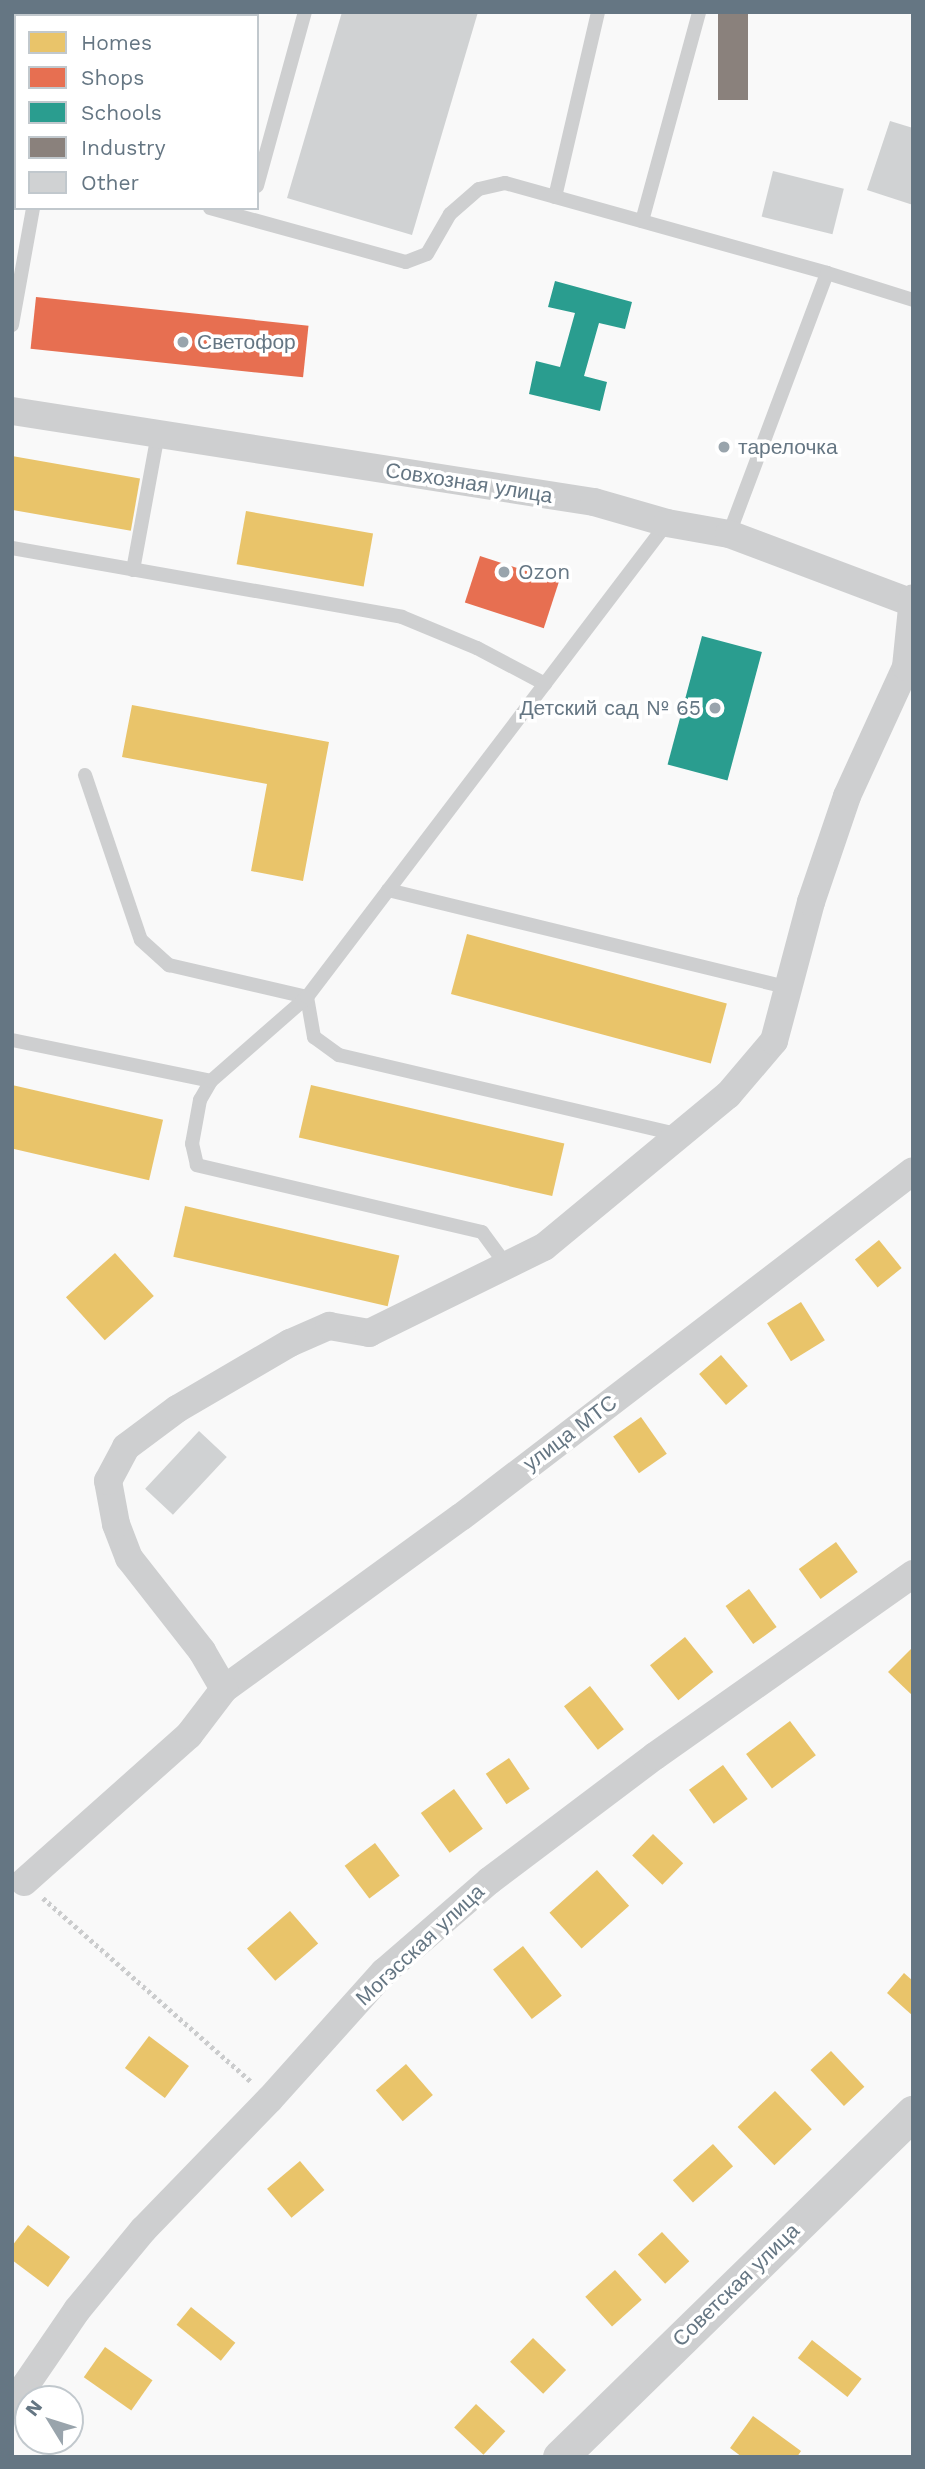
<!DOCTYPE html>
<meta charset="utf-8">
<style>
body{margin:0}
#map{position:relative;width:925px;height:2469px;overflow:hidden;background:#f9f9f9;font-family:"Work Sans",sans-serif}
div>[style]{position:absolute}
.homes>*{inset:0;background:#e9c46a;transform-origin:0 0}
.shops>*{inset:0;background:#e76f51;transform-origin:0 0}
.schools>*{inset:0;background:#2a9d8f;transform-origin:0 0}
.industry>*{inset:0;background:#8a817c;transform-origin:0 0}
.building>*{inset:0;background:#d0d2d3;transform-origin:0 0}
.path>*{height:4.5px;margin-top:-2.25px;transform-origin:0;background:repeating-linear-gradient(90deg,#cbcccd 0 3.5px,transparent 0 7px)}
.service>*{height:14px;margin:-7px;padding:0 7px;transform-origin:7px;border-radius:7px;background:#cecfd0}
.minor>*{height:28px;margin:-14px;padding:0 14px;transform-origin:14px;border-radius:14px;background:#cecfd0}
.tertiary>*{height:35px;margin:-17.5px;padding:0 17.5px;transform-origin:17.5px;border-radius:17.5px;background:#cecfd0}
.dots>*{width:19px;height:19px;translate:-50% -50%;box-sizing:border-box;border:4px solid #fff;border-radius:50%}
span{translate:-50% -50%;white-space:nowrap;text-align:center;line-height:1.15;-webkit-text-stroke:7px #fff;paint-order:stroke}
.poi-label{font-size:21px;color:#657683}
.left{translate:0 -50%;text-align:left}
.right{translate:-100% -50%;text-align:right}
.street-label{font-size:21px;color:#657683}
.frame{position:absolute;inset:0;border:14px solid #657683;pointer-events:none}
.legend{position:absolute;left:14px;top:14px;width:245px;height:196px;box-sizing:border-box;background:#fff;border:2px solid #c1c8cd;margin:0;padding:9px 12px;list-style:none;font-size:21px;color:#657683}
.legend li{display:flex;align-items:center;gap:14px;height:35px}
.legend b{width:35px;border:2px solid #c1c8cd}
.north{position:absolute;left:14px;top:2385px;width:70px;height:70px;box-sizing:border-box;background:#fff;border:2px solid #c1c8cd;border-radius:50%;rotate:308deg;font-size:19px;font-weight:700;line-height:28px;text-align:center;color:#657683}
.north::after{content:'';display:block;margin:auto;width:24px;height:32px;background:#99a4ac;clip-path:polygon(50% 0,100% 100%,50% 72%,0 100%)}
</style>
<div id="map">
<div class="homes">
<i style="left:12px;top:456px;width:130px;height:53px;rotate:10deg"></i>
<i style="left:246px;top:511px;width:129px;height:54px;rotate:10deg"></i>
<i style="clip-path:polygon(132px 705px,329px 742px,303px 881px,251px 871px,267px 784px,122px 757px)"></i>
<i style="left:467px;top:934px;width:269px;height:62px;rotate:15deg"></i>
<i style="left:12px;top:1085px;width:155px;height:62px;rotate:13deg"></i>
<i style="left:311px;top:1085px;width:260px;height:54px;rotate:13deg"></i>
<i style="left:185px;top:1206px;width:220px;height:52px;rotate:13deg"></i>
<i style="left:879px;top:1240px;width:36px;height:31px;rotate:51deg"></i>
<i style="left:115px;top:1253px;width:58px;height:66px;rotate:48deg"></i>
<i style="left:801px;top:1302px;width:45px;height:40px;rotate:58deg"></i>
<i style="left:721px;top:1355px;width:41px;height:29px;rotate:49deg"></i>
<i style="left:641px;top:1417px;width:45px;height:34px;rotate:55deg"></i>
<i style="left:836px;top:1542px;width:37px;height:46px;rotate:54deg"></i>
<i style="left:749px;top:1589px;width:47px;height:29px;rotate:54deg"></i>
<i style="left:685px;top:1637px;width:45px;height:45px;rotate:51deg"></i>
<i style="clip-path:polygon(913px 1647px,913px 1696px,888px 1672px)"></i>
<i style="left:590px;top:1686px;width:55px;height:33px;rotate:52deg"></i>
<i style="left:790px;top:1721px;width:43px;height:55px;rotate:53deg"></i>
<i style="left:509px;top:1758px;width:37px;height:28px;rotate:56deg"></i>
<i style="left:723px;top:1765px;width:42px;height:42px;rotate:54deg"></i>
<i style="left:454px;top:1789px;width:49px;height:41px;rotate:54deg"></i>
<i style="left:653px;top:1834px;width:42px;height:30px;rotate:44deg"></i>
<i style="left:375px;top:1843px;width:41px;height:38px;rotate:53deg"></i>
<i style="left:597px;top:1870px;width:48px;height:64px;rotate:48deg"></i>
<i style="left:290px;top:1911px;width:43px;height:57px;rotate:49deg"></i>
<i style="left:523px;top:1946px;width:63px;height:38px;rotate:52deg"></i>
<i style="clip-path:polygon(904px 1973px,913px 1981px,913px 2016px,887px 1993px)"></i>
<i style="left:149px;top:2036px;width:50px;height:40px;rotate:37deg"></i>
<i style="left:831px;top:2051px;width:49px;height:28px;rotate:47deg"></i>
<i style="left:406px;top:2064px;width:41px;height:40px;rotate:49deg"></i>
<i style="left:775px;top:2091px;width:53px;height:52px;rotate:46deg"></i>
<i style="left:713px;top:2144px;width:30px;height:54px;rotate:48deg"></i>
<i style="left:300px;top:2161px;width:38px;height:43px;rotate:50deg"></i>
<i style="clip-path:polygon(28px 2225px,70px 2257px,48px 2287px,12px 2260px,12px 2246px)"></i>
<i style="left:662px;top:2232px;width:40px;height:33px;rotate:47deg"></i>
<i style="left:615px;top:2270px;width:40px;height:40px;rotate:48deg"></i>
<i style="left:191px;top:2307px;width:57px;height:23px;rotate:39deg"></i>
<i style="left:533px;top:2338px;width:46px;height:33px;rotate:44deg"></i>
<i style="left:812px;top:2340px;width:63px;height:23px;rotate:38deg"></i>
<i style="left:105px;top:2347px;width:58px;height:37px;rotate:35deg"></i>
<i style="left:476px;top:2404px;width:40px;height:32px;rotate:43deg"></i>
<i style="clip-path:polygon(753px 2416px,801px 2451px,797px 2457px,742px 2457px,730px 2448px)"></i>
</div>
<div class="shops">
<i style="left:36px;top:297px;width:274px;height:52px;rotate:6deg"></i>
<i style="left:480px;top:556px;width:83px;height:49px;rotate:18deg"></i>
</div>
<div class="schools">
<i style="clip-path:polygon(555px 281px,632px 302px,625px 329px,599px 323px,584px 376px,607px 382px,600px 411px,529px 394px,536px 361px,560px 367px,575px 313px,548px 307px)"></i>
<i style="left:702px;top:636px;width:62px;height:133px;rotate:15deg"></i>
</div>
<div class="industry">
<i style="left:718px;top:12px;width:30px;height:88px"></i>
</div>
<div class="building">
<i style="clip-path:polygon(342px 12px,478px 12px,412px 235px,287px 198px)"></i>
<i style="clip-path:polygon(890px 121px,913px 128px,913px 205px,867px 190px)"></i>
<i style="left:773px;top:171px;width:73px;height:47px;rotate:14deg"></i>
<i style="left:199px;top:1431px;width:38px;height:79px;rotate:43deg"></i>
</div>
<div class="path">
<i style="left:43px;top:1898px;width:278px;rotate:41.4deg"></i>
</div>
<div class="service">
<i style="left:12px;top:153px;width:4px;rotate:14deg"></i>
<i style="left:257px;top:186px;width:180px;rotate:-74.6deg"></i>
<i style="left:555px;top:197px;width:190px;rotate:-76.9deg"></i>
<i style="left:210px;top:208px;width:203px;rotate:15.4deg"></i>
<i style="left:406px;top:262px;width:22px;rotate:-21deg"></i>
<i style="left:427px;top:254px;width:46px;rotate:-60.1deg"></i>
<i style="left:450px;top:214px;width:38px;rotate:-41deg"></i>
<i style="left:479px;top:189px;width:27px;rotate:-13deg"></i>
<i style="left:505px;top:183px;width:334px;rotate:15.6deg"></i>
<i style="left:642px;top:221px;width:217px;rotate:-74.7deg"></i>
<i style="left:12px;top:325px;width:119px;rotate:-79.8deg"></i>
<i style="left:729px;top:534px;width:279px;rotate:-69.4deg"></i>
<i style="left:827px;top:273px;width:90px;rotate:17.4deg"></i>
<i style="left:12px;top:548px;width:396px;rotate:10deg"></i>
<i style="left:402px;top:617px;width:81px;rotate:22.5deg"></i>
<i style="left:477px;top:648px;width:77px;rotate:27.9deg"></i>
<i style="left:133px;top:570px;width:138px;rotate:-79.6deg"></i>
<i style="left:85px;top:775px;width:174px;rotate:71.3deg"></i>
<i style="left:141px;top:940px;width:38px;rotate:42deg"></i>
<i style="left:169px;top:965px;width:142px;rotate:13.1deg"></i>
<i style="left:307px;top:997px;width:41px;rotate:80.1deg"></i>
<i style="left:314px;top:1037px;width:31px;rotate:36deg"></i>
<i style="left:339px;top:1055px;width:351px;rotate:13.2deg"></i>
<i style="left:388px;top:890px;width:415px;rotate:13.7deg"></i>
<i style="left:12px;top:1040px;width:203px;rotate:11.6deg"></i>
<i style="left:507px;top:1266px;width:42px;rotate:-126.3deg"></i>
<i style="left:482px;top:1232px;width:293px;rotate:-166.8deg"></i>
<i style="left:197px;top:1165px;width:22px;rotate:-103deg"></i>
<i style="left:192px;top:1144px;width:45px;rotate:-79.7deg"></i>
<i style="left:200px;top:1100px;width:22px;rotate:-60deg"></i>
<i style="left:211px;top:1081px;width:128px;rotate:-41.2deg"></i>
<i style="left:307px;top:997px;width:595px;rotate:-52.78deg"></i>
</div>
<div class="minor">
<i style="left:12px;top:411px;width:589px;rotate:8.89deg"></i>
<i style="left:594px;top:502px;width:76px;rotate:16deg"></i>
<i style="left:667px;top:523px;width:63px;rotate:10.1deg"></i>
<i style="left:729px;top:534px;width:197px;rotate:20.6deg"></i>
<i style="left:224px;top:1689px;width:293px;rotate:-36deg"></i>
<i style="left:461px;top:1517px;width:569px;rotate:-37.43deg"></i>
<i style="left:24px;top:1882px;width:221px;rotate:-41.7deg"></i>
<i style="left:189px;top:1735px;width:58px;rotate:-52.7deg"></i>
<i style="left:224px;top:1689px;width:44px;rotate:-120.1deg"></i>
<i style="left:202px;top:1651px;width:118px;rotate:-128.1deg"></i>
<i style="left:129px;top:1558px;width:36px;rotate:-111deg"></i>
<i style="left:116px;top:1524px;width:44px;rotate:-100.5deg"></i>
<i style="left:108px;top:1481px;width:38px;rotate:-62deg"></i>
<i style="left:126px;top:1447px;width:64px;rotate:-36.7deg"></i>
<i style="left:177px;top:1409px;width:131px;rotate:-30.3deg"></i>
<i style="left:290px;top:1343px;width:43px;rotate:-23.6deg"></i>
<i style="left:329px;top:1326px;width:41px;rotate:9.9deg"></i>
<i style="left:369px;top:1333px;width:195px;rotate:-26.2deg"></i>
<i style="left:544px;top:1247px;width:239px;rotate:-39.6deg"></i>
<i style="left:728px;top:1095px;width:71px;rotate:-49.6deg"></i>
<i style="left:774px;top:1041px;width:144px;rotate:-75.1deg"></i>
<i style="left:811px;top:902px;width:112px;rotate:-71.2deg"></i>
<i style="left:847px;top:796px;width:142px;rotate:-65.4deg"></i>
<i style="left:906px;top:667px;width:69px;rotate:-84.2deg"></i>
<i style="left:12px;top:2405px;width:115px;rotate:-55.6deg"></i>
<i style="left:77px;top:2310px;width:104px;rotate:-50.5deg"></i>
<i style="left:143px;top:2230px;width:182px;rotate:-45.9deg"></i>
<i style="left:270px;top:2099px;width:171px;rotate:-48.1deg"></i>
<i style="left:384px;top:1972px;width:139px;rotate:-40.9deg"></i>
<i style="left:489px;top:1881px;width:208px;rotate:-37deg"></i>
<i style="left:655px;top:1756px;width:316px;rotate:-35.2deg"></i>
</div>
<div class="tertiary">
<i style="left:560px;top:2457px;width:493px;rotate:-44.3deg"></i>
</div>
<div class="dots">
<i style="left:183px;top:342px;background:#99a4ac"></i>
<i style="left:724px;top:447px;background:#99a4ac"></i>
<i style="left:504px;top:572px;background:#99a4ac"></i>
<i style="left:715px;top:708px;background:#99a4ac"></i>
</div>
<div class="poi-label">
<span class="left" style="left:197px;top:342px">Светофор</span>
<span class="left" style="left:738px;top:447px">тарелочка</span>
<span class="left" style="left:518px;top:572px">Ozon</span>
<span class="right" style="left:701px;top:708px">Детский сад № 65</span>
</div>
<div class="street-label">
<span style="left:469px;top:483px;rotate:9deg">Совхозная улица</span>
<span style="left:570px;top:1433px;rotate:-37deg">улица МТС</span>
<span style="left:420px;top:1945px;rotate:-43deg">Могэсская улица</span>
<span style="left:736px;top:2285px;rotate:-44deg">Советская улица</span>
</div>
<div class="frame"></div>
<ul class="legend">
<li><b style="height:19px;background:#e9c46a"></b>Homes</li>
<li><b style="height:19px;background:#e76f51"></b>Shops</li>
<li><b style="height:19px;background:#2a9d8f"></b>Schools</li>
<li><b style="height:19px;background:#8a817c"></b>Industry</li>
<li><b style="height:19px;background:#d0d2d3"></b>Other</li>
</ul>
<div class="north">N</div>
</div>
